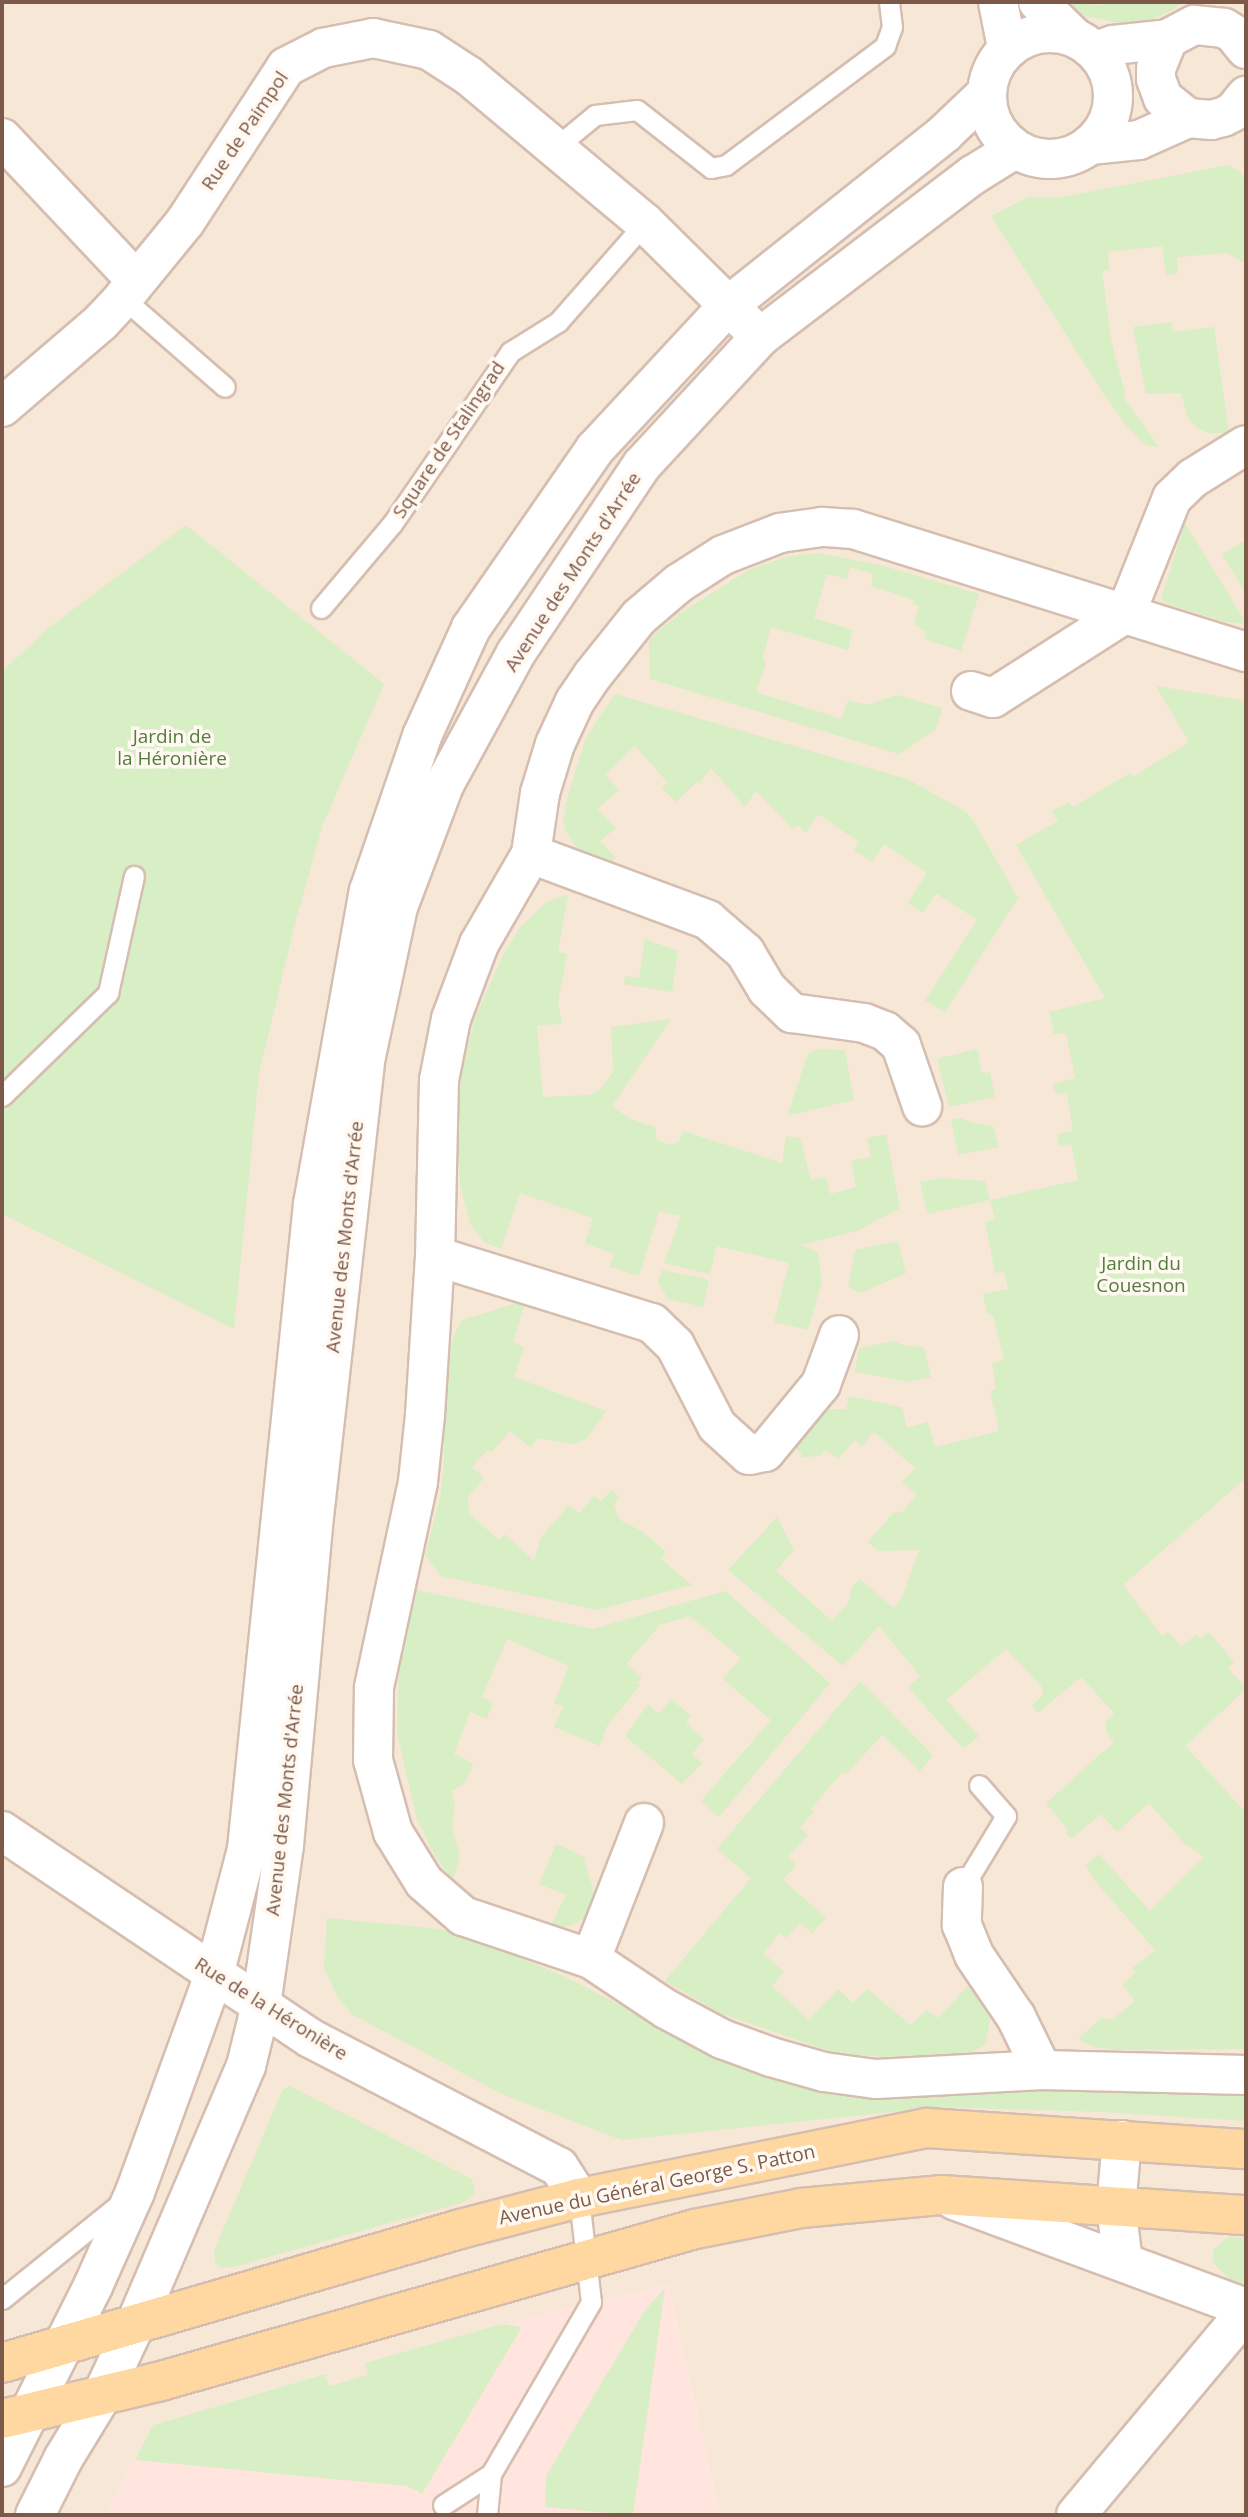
<!DOCTYPE html>
<meta charset="utf-8">
<style>
body{margin:0}
#map{position:relative;width:1248px;height:2517px;overflow:hidden;background:#fef5ea;font-family:"Open Sans",sans-serif}
div>[style]{position:absolute}
.residential>*{inset:0;background:#f7e7d7}
.commercial>*{inset:0;background:#ffe5dd}
.green>*{inset:0;background:#d8eec5}
.roads{filter:drop-shadow(2px 0 #d5beb0) drop-shadow(-2px 0 #d5beb0) drop-shadow(0 2px #d5beb0) drop-shadow(0 -2px #d5beb0)}
.service>*{height:19px;margin:-9.5px;padding:0 9.5px;transform-origin:9.5px;border-radius:9.5px;background:#fff}
.minor>*{height:38px;margin:-19px;padding:0 19px;transform-origin:19px;border-radius:19px;background:#fff}
.tertiary>*{height:38px;margin:-19px;padding:0 19px;transform-origin:19px;border-radius:19px;background:#fff}
.tertiary>.ring{margin:-19px;padding:0;box-sizing:content-box;background:none;border:38px solid #fff;border-radius:50%}
.primary>*{height:38px;margin:-19px;padding:0 19px;transform-origin:19px;border-radius:19px;background:#ffd7a0}
span{translate:-50% -50%;white-space:nowrap;text-align:center;line-height:1.15;-webkit-text-stroke:7px #fff9f2;paint-order:stroke}
.street-label{font-size:19px;color:#7d5949}
.park-label{font-size:19px;color:#537d3d}
.frame{position:absolute;inset:0;border:4px solid #7d5949;pointer-events:none}
</style>
<div id="map">
<div class="residential">
<i style="clip-path:polygon(2px 2px,1246px 2px,1246px 2515px,720px 2515px,668px 2284px,366px 2363px,369px 2375px,329px 2386px,324px 2374px,153px 2425px,106px 2515px,2px 2515px)"></i>
</div>
<div class="commercial">
<i style="clip-path:polygon(668px 2284px,720px 2515px,106px 2515px,153px 2425px,325px 2374px,329px 2386px,368px 2375px,365px 2363px,502px 2324px)"></i>
</div>
<div class="green">
<i style="clip-path:polygon(1058px 2px,1100px 5px,1111px 2px,1183px 2px,1171px 11px,1150px 20px,1126px 24px,1088px 17px)"></i>
<i style="clip-path:polygon(1228px 165px,1240px 172px,1246px 182px,1246px 264px,1227px 253px,1177px 257px,1178px 273px,1166px 275px,1162px 246px,1108px 252px,1109px 270px,1102px 271px,1111px 339px,1126px 397px,1123px 397px,1159px 447px,1146px 445px,1128px 428px,1103px 393px,991px 216px,1028px 197px,1058px 198px)"></i>
<i style="clip-path:polygon(1172px 322px,1173px 332px,1214px 327px,1229px 433px,1208px 433px,1196px 427px,1187px 416px,1181px 393px,1146px 394px,1133px 327px)"></i>
<i style="clip-path:polygon(1185px 523px,1246px 623px,1246px 624px,1225px 622px,1165px 603px,1161px 599px)"></i>
<i style="clip-path:polygon(186px 525px,384px 684px,323px 824px,296px 920px,259px 1073px,234px 1329px,2px 1214px,2px 672px,47px 629px)"></i>
<i style="clip-path:polygon(1246px 540px,1246px 594px,1222px 554px)"></i>
<i style="clip-path:polygon(818px 553px,880px 565px,979px 594px,961px 651px,924px 639px,927px 633px,914px 624px,919px 606px,913px 604px,914px 600px,871px 586px,873px 574px,850px 567px,847px 579px,827px 574px,814px 618px,853px 630px,848px 650px,771px 627px,763px 657px,766px 664px,756px 692px,842px 719px,848px 700px,867px 705px,897px 695px,942px 708px,936px 729px,899px 754px,650px 679px,649px 640px,677px 615px,749px 570px,789px 556px)"></i>
<i style="clip-path:polygon(1156px 686px,1246px 701px,1246px 1478px,1123px 1585px,1162px 1636px,1168px 1632px,1181px 1646px,1196px 1635px,1201px 1639px,1209px 1632px,1234px 1662px,1228px 1668px,1246px 1689px,1185px 1746px,1246px 1813px,1246px 2049px,1117px 2050px,1094px 2047px,1078px 2039px,1101px 2018px,1112px 2020px,1135px 2001px,1122px 1984px,1136px 1973px,1132px 1968px,1155px 1950px,1096px 1882px,1085px 1865px,1099px 1854px,1150px 1911px,1204px 1857px,1184px 1843px,1149px 1803px,1117px 1832px,1101px 1814px,1071px 1839px,1066px 1833px,1068px 1830px,1046px 1803px,1114px 1742px,1106px 1732px,1106px 1721px,1114px 1713px,1081px 1677px,1038px 1713px,1032px 1706px,1043px 1695px,1042px 1687px,1006px 1649px,946px 1700px,979px 1736px,963px 1749px,908px 1687px,920px 1676px,879px 1626px,843px 1666px,728px 1570px,777px 1517px,794px 1550px,776px 1571px,832px 1621px,849px 1602px,852px 1587px,860px 1579px,894px 1608px,902px 1598px,919px 1550px,878px 1551px,868px 1542px,893px 1513px,902px 1512px,917px 1495px,902px 1482px,915px 1468px,874px 1432px,862px 1446px,855px 1440px,838px 1459px,826px 1450px,820px 1456px,803px 1457px,791px 1440px,817px 1409px,846px 1409px,849px 1396px,902px 1407px,907px 1428px,928px 1422px,935px 1447px,999px 1431px,990px 1391px,996px 1389px,992px 1363px,1004px 1360px,993px 1316px,987px 1313px,983px 1294px,1008px 1289px,1004px 1272px,995px 1273px,985px 1222px,995px 1219px,990px 1200px,928px 1214px,920px 1182px,942px 1178px,985px 1181px,990px 1200px,1078px 1180px,1071px 1144px,1059px 1146px,1057px 1134px,1073px 1131px,1067px 1093px,1055px 1094px,1053px 1084px,1075px 1078px,1066px 1033px,1054px 1034px,1049px 1012px,1105px 998px,1016px 845px,1058px 821px,1052px 811px,1069px 802px,1073px 807px,1130px 773px,1133px 777px,1189px 742px)"></i>
<i style="clip-path:polygon(615px 694px,907px 779px,965px 811px,973px 820px,1018px 898px,945px 1012px,925px 1001px,977px 920px,936px 893px,923px 913px,908px 903px,927px 873px,884px 844px,872px 862px,854px 850px,859px 842px,818px 814px,806px 833px,798px 825px,793px 829px,756px 791px,745px 807px,711px 768px,699px 784px,697px 782px,676px 802px,662px 788px,667px 782px,635px 746px,605px 775px,619px 790px,597px 809px,616px 828px,600px 841px,616px 858px,611px 862px,579px 851px,565px 830px,563px 821px,569px 792px,586px 737px)"></i>
<i style="clip-path:polygon(568px 895px,558px 952px,567px 954px,558px 1002px,562px 1024px,537px 1025px,543px 1097px,591px 1095px,601px 1088px,613px 1072px,611px 1027px,671px 1019px,612px 1106px,630px 1119px,655px 1127px,657px 1140px,671px 1145px,679px 1141px,683px 1131px,782px 1163px,786px 1136px,800px 1138px,811px 1180px,826px 1177px,830px 1194px,856px 1187px,851px 1161px,871px 1157px,867px 1138px,886px 1134px,900px 1208px,857px 1231px,801px 1245px,818px 1252px,822px 1282px,808px 1330px,774px 1322px,789px 1263px,717px 1246px,710px 1274px,664px 1263px,681px 1216px,659px 1211px,639px 1276px,610px 1267px,614px 1254px,585px 1243px,593px 1218px,520px 1193px,501px 1249px,484px 1242px,470px 1224px,460px 1184px,457px 1141px,461px 1077px,475px 1017px,504px 953px,521px 926px,548px 901px)"></i>
<i style="clip-path:polygon(645px 939px,678px 951px,672px 992px,624px 984px,625px 976px,639px 978px)"></i>
<i style="clip-path:polygon(816px 1049px,845px 1050px,854px 1100px,787px 1116px,808px 1054px)"></i>
<i style="clip-path:polygon(977px 1049px,982px 1073px,990px 1072px,995px 1097px,949px 1107px,937px 1059px)"></i>
<i style="clip-path:polygon(961px 1118px,973px 1123px,993px 1126px,999px 1147px,958px 1155px,951px 1120px)"></i>
<i style="clip-path:polygon(898px 1241px,906px 1273px,861px 1293px,848px 1287px,855px 1250px)"></i>
<i style="clip-path:polygon(662px 1270px,709px 1280px,703px 1307px,668px 1299px,658px 1282px)"></i>
<i style="clip-path:polygon(520px 1302px,525px 1304px,513px 1342px,524px 1347px,514px 1377px,606px 1411px,586px 1439px,574px 1444px,538px 1438px,530px 1447px,510px 1431px,492px 1452px,488px 1450px,472px 1467px,484px 1478px,468px 1497px,469px 1514px,499px 1540px,505px 1534px,534px 1561px,541px 1537px,569px 1505px,579px 1513px,594px 1496px,601px 1502px,611px 1490px,619px 1497px,614px 1504px,617px 1515px,623px 1522px,642px 1531px,666px 1552px,661px 1559px,692px 1585px,597px 1610px,441px 1576px,425px 1555px,440px 1498px,444px 1467px,444px 1393px,453px 1337px,462px 1320px)"></i>
<i style="clip-path:polygon(893px 1341px,906px 1346px,924px 1347px,931px 1377px,909px 1382px,855px 1372px,859px 1348px)"></i>
<i style="clip-path:polygon(417px 1590px,593px 1629px,725px 1591px,830px 1683px,719px 1817px,701px 1801px,771px 1720px,723px 1679px,741px 1658px,690px 1616px,660px 1625px,626px 1664px,642px 1678px,637px 1683px,640px 1685px,607px 1726px,600px 1746px,554px 1727px,563px 1707px,554px 1703px,569px 1666px,507px 1639px,482px 1697px,493px 1702px,487px 1719px,470px 1712px,454px 1754px,473px 1763px,465px 1783px,452px 1791px,455px 1804px,452px 1827px,460px 1857px,453px 1881px,435px 1856px,417px 1820px,397px 1733px,399px 1667px)"></i>
<i style="clip-path:polygon(860px 1681px,933px 1755px,920px 1771px,882px 1735px,846px 1774px,843px 1771px,811px 1809px,814px 1812px,800px 1827px,808px 1835px,788px 1856px,796px 1865px,783px 1880px,826px 1918px,812px 1933px,800px 1923px,786px 1938px,780px 1933px,763px 1953px,784px 1972px,772px 1986px,809px 2020px,838px 1989px,853px 2003px,867px 1989px,911px 2025px,926px 2010px,938px 2018px,968px 1986px,987px 2007px,990px 2020px,985px 2045px,968px 2054px,901px 2058px,839px 2054px,722px 2014px,665px 1981px,751px 1878px,717px 1849px)"></i>
<i style="clip-path:polygon(671px 1699px,691px 1716px,686px 1723px,704px 1739px,692px 1754px,702px 1763px,682px 1784px,625px 1736px,648px 1704px,659px 1714px)"></i>
<i style="clip-path:polygon(556px 1844px,583px 1856px,593px 1889px,591px 1909px,583px 1919px,571px 1926px,550px 1927px,566px 1895px,539px 1884px)"></i>
<i style="clip-path:polygon(327px 1918px,432px 1928px,463px 1934px,566px 1977px,677px 2035px,971px 2089px,1246px 2088px,1246px 2121px,1101px 2112px,940px 2107px,622px 2140px,504px 2095px,353px 2015px,338px 1998px,324px 1968px)"></i>
<i style="clip-path:polygon(290px 2086px,472px 2179px,475px 2193px,464px 2202px,233px 2267px,221px 2268px,215px 2262px,214px 2251px,282px 2091px)"></i>
<i style="clip-path:polygon(1228px 2237px,1246px 2238px,1246px 2284px,1230px 2280px,1212px 2261px,1214px 2249px)"></i>
<i style="clip-path:polygon(665px 2288px,633px 2515px,545px 2507px,546px 2476px,645px 2310px)"></i>
<i style="clip-path:polygon(502px 2324px,522px 2327px,422px 2494px,407px 2486px,135px 2460px,153px 2425px,325px 2374px,329px 2386px,368px 2375px,365px 2363px)"></i>
</div>
<div class="roads">
<div class="service">
<i style="left:555px;top:148px;width:52px;rotate:-39.5deg"></i>
<i style="left:595px;top:115px;width:42px;rotate:-6.8deg"></i>
<i style="left:637px;top:110px;width:94px;rotate:38.1deg"></i>
<i style="left:711px;top:168px;width:15px;rotate:-11deg"></i>
<i style="left:726px;top:165px;width:199px;rotate:-36.8deg"></i>
<i style="left:885px;top:46px;width:20px;rotate:-70deg"></i>
<i style="left:892px;top:27px;width:25px;rotate:-97deg"></i>
<i style="left:123px;top:298px;width:135px;rotate:41.1deg"></i>
<i style="left:321px;top:608px;width:110px;rotate:-49.8deg"></i>
<i style="left:392px;top:524px;width:209px;rotate:-55.5deg"></i>
<i style="left:510px;top:352px;width:57px;rotate:-32deg"></i>
<i style="left:558px;top:322px;width:132px;rotate:-48.7deg"></i>
<i style="left:2px;top:1096px;width:148px;rotate:-44.2deg"></i>
<i style="left:108px;top:993px;width:120px;rotate:-77.5deg"></i>
<i style="left:963px;top:1887px;width:83px;rotate:-58.8deg"></i>
<i style="left:1006px;top:1816px;width:41px;rotate:-131.1deg"></i>
<i style="left:2px;top:2299px;width:153px;rotate:-38.9deg"></i>
<i style="left:443px;top:2505px;width:57px;rotate:-32.9deg"></i>
<i style="left:487px;top:2515px;width:41px;rotate:-84.4deg"></i>
<i style="left:491px;top:2474px;width:199px;rotate:-59.8deg"></i>
<i style="left:591px;top:2302px;width:105px;rotate:-96.6deg"></i>
</div>
<div class="minor">
<i style="left:998px;top:2px;width:47px;rotate:78.9deg"></i>
<i style="left:1038px;top:2px;width:50px;rotate:44.2deg"></i>
<i style="left:2px;top:138px;width:195px;rotate:46.7deg"></i>
<i style="left:2px;top:407px;width:130px;rotate:-40.6deg"></i>
<i style="left:101px;top:322px;width:33px;rotate:-47deg"></i>
<i style="left:123px;top:298px;width:98px;rotate:-50.8deg"></i>
<i style="left:185px;top:222px;width:185px;rotate:-56.9deg"></i>
<i style="left:286px;top:67px;width:42px;rotate:-27.2deg"></i>
<i style="left:323px;top:48px;width:51px;rotate:-11.3deg"></i>
<i style="left:373px;top:38px;width:57px;rotate:12.1deg"></i>
<i style="left:429px;top:50px;width:48px;rotate:33deg"></i>
<i style="left:469px;top:76px;width:229px;rotate:39.9deg"></i>
<i style="left:645px;top:223px;width:162px;rotate:44.7deg"></i>
<i style="left:1246px;top:652px;width:412px;rotate:-162.6deg"></i>
<i style="left:853px;top:529px;width:31px;rotate:-176deg"></i>
<i style="left:822px;top:527px;width:42px;rotate:171.9deg"></i>
<i style="left:780px;top:533px;width:61px;rotate:158.9deg"></i>
<i style="left:723px;top:555px;width:52px;rotate:147.5deg"></i>
<i style="left:679px;top:583px;width:52px;rotate:139.6deg"></i>
<i style="left:639px;top:617px;width:75px;rotate:128.5deg"></i>
<i style="left:592px;top:676px;width:30px;rotate:124deg"></i>
<i style="left:575px;top:701px;width:47px;rotate:114.9deg"></i>
<i style="left:555px;top:744px;width:51px;rotate:107deg"></i>
<i style="left:540px;top:793px;width:62px;rotate:98.4deg"></i>
<i style="left:531px;top:854px;width:104px;rotate:120deg"></i>
<i style="left:479px;top:944px;width:80px;rotate:110.5deg"></i>
<i style="left:451px;top:1019px;width:62px;rotate:101.1deg"></i>
<i style="left:439px;top:1080px;width:176px;rotate:91.3deg"></i>
<i style="left:435px;top:1256px;width:159px;rotate:93.6deg"></i>
<i style="left:425px;top:1415px;width:67px;rotate:96deg"></i>
<i style="left:418px;top:1482px;width:211px;rotate:102.1deg"></i>
<i style="left:374px;top:1688px;width:72px;rotate:90.8deg"></i>
<i style="left:373px;top:1760px;width:75px;rotate:74.5deg"></i>
<i style="left:393px;top:1832px;width:59px;rotate:58.2deg"></i>
<i style="left:424px;top:1882px;width:52px;rotate:41.1deg"></i>
<i style="left:463px;top:1916px;width:135px;rotate:18.6deg"></i>
<i style="left:591px;top:1959px;width:90px;rotate:33.7deg"></i>
<i style="left:666px;top:2009px;width:64px;rotate:28.2deg"></i>
<i style="left:722px;top:2039px;width:52px;rotate:20.2deg"></i>
<i style="left:771px;top:2057px;width:55px;rotate:15.8deg"></i>
<i style="left:824px;top:2072px;width:52px;rotate:7.7deg"></i>
<i style="left:876px;top:2079px;width:166px;rotate:-3.1deg"></i>
<i style="left:1042px;top:2070px;width:204px;rotate:1.4deg"></i>
<i style="left:971px;top:691px;width:23px;rotate:18deg"></i>
<i style="left:993px;top:698px;width:158px;rotate:-32.6deg"></i>
<i style="left:1126px;top:613px;width:124px;rotate:-68.2deg"></i>
<i style="left:1172px;top:498px;width:29px;rotate:-44deg"></i>
<i style="left:1193px;top:478px;width:62px;rotate:-31.9deg"></i>
<i style="left:531px;top:854px;width:189px;rotate:20.4deg"></i>
<i style="left:708px;top:920px;width:49px;rotate:40.9deg"></i>
<i style="left:745px;top:952px;width:43px;rotate:59.3deg"></i>
<i style="left:767px;top:989px;width:35px;rotate:44deg"></i>
<i style="left:792px;top:1013px;width:73px;rotate:7.9deg"></i>
<i style="left:864px;top:1023px;width:22px;rotate:21deg"></i>
<i style="left:885px;top:1031px;width:21px;rotate:41deg"></i>
<i style="left:901px;top:1045px;width:65px;rotate:71deg"></i>
<i style="left:435px;top:1256px;width:227px;rotate:17.2deg"></i>
<i style="left:652px;top:1323px;width:32px;rotate:44deg"></i>
<i style="left:675px;top:1345px;width:91px;rotate:62.6deg"></i>
<i style="left:717px;top:1426px;width:43px;rotate:42.2deg"></i>
<i style="left:749px;top:1455px;width:16px;rotate:-11deg"></i>
<i style="left:765px;top:1452px;width:88px;rotate:-50.5deg"></i>
<i style="left:821px;top:1384px;width:52px;rotate:-69.8deg"></i>
<i style="left:963px;top:1887px;width:38px;rotate:92deg"></i>
<i style="left:962px;top:1925px;width:32px;rotate:68deg"></i>
<i style="left:974px;top:1955px;width:75px;rotate:55.9deg"></i>
<i style="left:1016px;top:2017px;width:59px;rotate:63.9deg"></i>
<i style="left:591px;top:1959px;width:146px;rotate:-68.7deg"></i>
<i style="left:1122px;top:2140px;width:67px;rotate:95.1deg"></i>
<i style="left:1116px;top:2207px;width:55px;rotate:82.7deg"></i>
<i style="left:954px;top:2200px;width:311px;rotate:20.3deg"></i>
<i style="left:1076px;top:2515px;width:265px;rotate:-50.1deg"></i>
</div>
<div class="tertiary">
<i class="ring" style="left:987px;top:33px;width:88px;height:88px"></i>
<i style="left:1246px;top:49px;width:19px;rotate:-129deg"></i>
<i style="left:1234px;top:34px;width:12px;rotate:-149deg"></i>
<i style="left:1224px;top:28px;width:30px;rotate:-174deg"></i>
<i style="left:1194px;top:25px;width:30px;rotate:152deg"></i>
<i style="left:1168px;top:39px;width:31px;rotate:112deg"></i>
<i style="left:1156px;top:68px;width:11px;rotate:90deg"></i>
<i style="left:1156px;top:79px;width:20px;rotate:70deg"></i>
<i style="left:1163px;top:98px;width:32px;rotate:39deg"></i>
<i style="left:1188px;top:118px;width:23px;rotate:5deg"></i>
<i style="left:1211px;top:120px;width:12px;rotate:-14deg"></i>
<i style="left:1223px;top:117px;width:11px;rotate:-27deg"></i>
<i style="left:1233px;top:112px;width:21px;rotate:-51deg"></i>
<i style="left:1095px;top:51px;width:19px;rotate:-18deg"></i>
<i style="left:1113px;top:45px;width:55px;rotate:-6.2deg"></i>
<i style="left:1090px;top:145px;width:49px;rotate:-5.8deg"></i>
<i style="left:1139px;top:140px;width:54px;rotate:-24.2deg"></i>
<i style="left:2px;top:1831px;width:371px;rotate:33.9deg"></i>
<i style="left:310px;top:2038px;width:280px;rotate:27.4deg"></i>
<i style="left:559px;top:2167px;width:37px;rotate:57deg"></i>
<i style="left:2px;top:2467px;width:203px;rotate:-63.3deg"></i>
<i style="left:93px;top:2286px;width:103px;rotate:-65.9deg"></i>
<i style="left:135px;top:2192px;width:231px;rotate:-70deg"></i>
<i style="left:214px;top:1975px;width:130px;rotate:-75.3deg"></i>
<i style="left:247px;top:1849px;width:648px;rotate:-84.16deg"></i>
<i style="left:313px;top:1204px;width:318px;rotate:-79.9deg"></i>
<i style="left:369px;top:891px;width:164px;rotate:-71.1deg"></i>
<i style="left:422px;top:736px;width:119px;rotate:-65.6deg"></i>
<i style="left:471px;top:628px;width:218px;rotate:-55.3deg"></i>
<i style="left:595px;top:449px;width:197px;rotate:-47.1deg"></i>
<i style="left:729px;top:305px;width:276px;rotate:-38.5deg"></i>
<i style="left:945px;top:133px;width:57px;rotate:-43.6deg"></i>
<i style="left:35px;top:2515px;width:63px;rotate:-63.4deg"></i>
<i style="left:63px;top:2459px;width:75px;rotate:-58.6deg"></i>
<i style="left:102px;top:2395px;width:77px;rotate:-64.8deg"></i>
<i style="left:135px;top:2325px;width:282px;rotate:-66.8deg"></i>
<i style="left:246px;top:2066px;width:63px;rotate:-76.2deg"></i>
<i style="left:261px;top:2005px;width:162px;rotate:-81.8deg"></i>
<i style="left:284px;top:1845px;width:320px;rotate:-84.8deg"></i>
<i style="left:313px;top:1526px;width:473px;rotate:-83.6deg"></i>
<i style="left:366px;top:1056px;width:152px;rotate:-77.9deg"></i>
<i style="left:398px;top:907px;width:130px;rotate:-69.3deg"></i>
<i style="left:444px;top:785px;width:150px;rotate:-61.4deg"></i>
<i style="left:516px;top:653px;width:226px;rotate:-56.2deg"></i>
<i style="left:642px;top:465px;width:174px;rotate:-47.3deg"></i>
<i style="left:760px;top:337px;width:268px;rotate:-37.3deg"></i>
<i style="left:973px;top:175px;width:49px;rotate:-31.8deg"></i>
</div>
<div class="primary">
<i style="left:2px;top:2363px;width:477px;rotate:-16.3deg"></i>
<i style="left:460px;top:2229px;width:123px;rotate:-14.6deg"></i>
<i style="left:579px;top:2198px;width:355px;rotate:-11.4deg"></i>
<i style="left:927px;top:2128px;width:320px;rotate:3.8deg"></i>
<i style="left:2px;top:2419px;width:163px;rotate:-13.4deg"></i>
<i style="left:161px;top:2381px;width:555px;rotate:-15.89deg"></i>
<i style="left:695px;top:2229px;width:108px;rotate:-11.2deg"></i>
<i style="left:801px;top:2208px;width:142px;rotate:-5.3deg"></i>
<i style="left:942px;top:2195px;width:305px;rotate:3.8deg"></i>
</div>
</div>
<div class="street-label">
<span style="left:245px;top:131px;rotate:-56deg">Rue de Paimpol</span>
<span style="left:449px;top:440px;rotate:-56deg">Square de Stalingrad</span>
<span style="left:573px;top:572px;rotate:-57deg">Avenue des Monts d'Arrée</span>
<span style="left:345px;top:1237px;rotate:-84deg">Avenue des Monts d'Arrée</span>
<span style="left:285px;top:1800px;rotate:-84deg">Avenue des Monts d'Arrée</span>
<span style="left:271px;top:2009px;rotate:32deg">Rue de la Héronière</span>
<span style="left:657px;top:2185px;rotate:-12deg">Avenue du Général George S. Patton</span>
</div>
<div class="park-label">
<span style="left:172px;top:748px">Jardin de<br>la Héronière</span>
<span style="left:1141px;top:1275px">Jardin du<br>Couesnon</span>
</div>
<div class="frame"></div>
</div>
